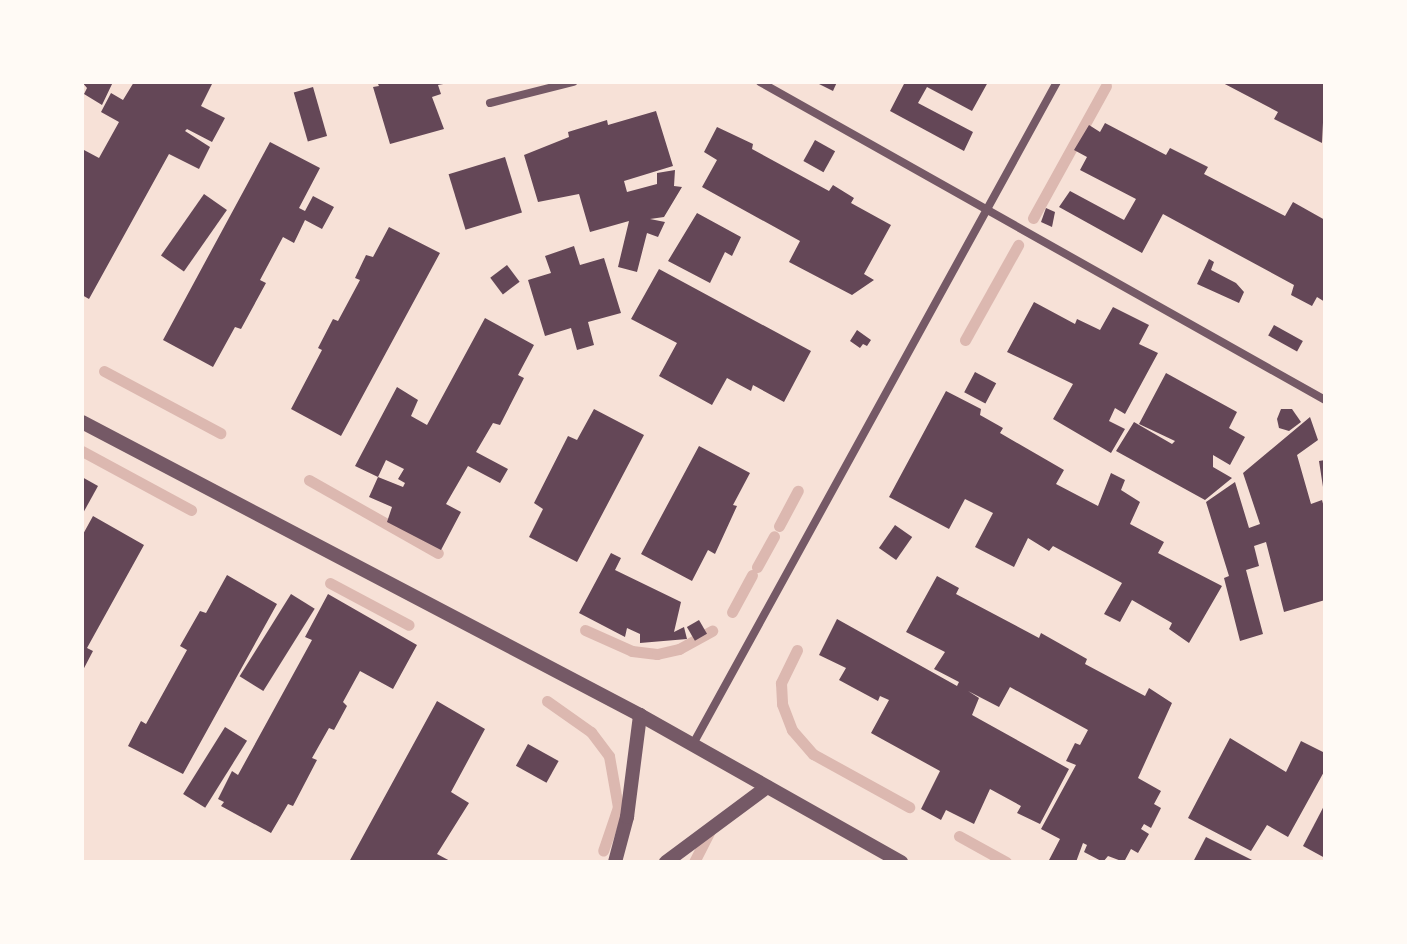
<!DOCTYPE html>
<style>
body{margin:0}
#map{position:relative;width:1407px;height:944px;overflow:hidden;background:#f7e1d7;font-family:Cabin,sans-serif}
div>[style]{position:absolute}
.stream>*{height:11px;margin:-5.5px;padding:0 5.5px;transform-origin:5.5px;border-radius:5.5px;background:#dcb8b0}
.building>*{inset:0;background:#644757;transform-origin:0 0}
.minor>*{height:8px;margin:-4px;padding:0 4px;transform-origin:4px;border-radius:4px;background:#755966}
.tertiary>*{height:14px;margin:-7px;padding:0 7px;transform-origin:7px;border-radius:7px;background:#755966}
span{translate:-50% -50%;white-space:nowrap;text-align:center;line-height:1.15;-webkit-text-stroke:6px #fffaf5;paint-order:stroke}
.frame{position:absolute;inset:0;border:84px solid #fffaf5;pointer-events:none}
</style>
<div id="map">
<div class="stream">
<i style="left:1033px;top:218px;width:151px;rotate:-61.1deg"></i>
<i style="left:965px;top:340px;width:109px;rotate:-60.8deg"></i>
<i style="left:104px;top:371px;width:132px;rotate:28.1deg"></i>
<i style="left:82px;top:451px;width:124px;rotate:28.4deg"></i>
<i style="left:309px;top:480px;width:148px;rotate:29.5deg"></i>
<i style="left:779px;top:526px;width:40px;rotate:-62deg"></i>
<i style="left:757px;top:567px;width:35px;rotate:-61deg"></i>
<i style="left:330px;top:583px;width:89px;rotate:28deg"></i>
<i style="left:732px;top:612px;width:42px;rotate:-61.6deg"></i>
<i style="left:585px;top:630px;width:51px;rotate:24.1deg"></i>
<i style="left:632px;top:651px;width:25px;rotate:7deg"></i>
<i style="left:657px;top:654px;width:23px;rotate:-13deg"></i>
<i style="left:679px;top:649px;width:38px;rotate:-29deg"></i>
<i style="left:797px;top:650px;width:37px;rotate:116deg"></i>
<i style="left:781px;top:683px;width:21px;rotate:87deg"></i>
<i style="left:782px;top:704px;width:28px;rotate:69deg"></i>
<i style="left:792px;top:730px;width:32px;rotate:49deg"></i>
<i style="left:813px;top:754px;width:110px;rotate:28.9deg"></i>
<i style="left:547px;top:701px;width:54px;rotate:35.2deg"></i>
<i style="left:591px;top:732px;width:30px;rotate:53deg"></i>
<i style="left:609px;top:756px;width:52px;rotate:80deg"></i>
<i style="left:618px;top:807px;width:46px;rotate:108.8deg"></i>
<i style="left:959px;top:836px;width:54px;rotate:29deg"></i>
<i style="left:694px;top:862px;width:35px;rotate:-63deg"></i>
</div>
<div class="building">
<i style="clip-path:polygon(82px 82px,113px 82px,102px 105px,84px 94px,87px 88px)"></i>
<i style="clip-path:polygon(134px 82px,213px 82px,201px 106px,225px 118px,212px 142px,187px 129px,185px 131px,210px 147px,199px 169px,169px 154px,89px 299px,82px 295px,82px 153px,84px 150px,99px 158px,119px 122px,101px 112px,111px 93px,123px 100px)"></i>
<i style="clip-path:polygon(377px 82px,454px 82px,438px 85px,441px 94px,432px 97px,444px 129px,390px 144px,373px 87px,379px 86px)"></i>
<i style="clip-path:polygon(815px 82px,837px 82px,833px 91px)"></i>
<i style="clip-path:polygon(905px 82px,988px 82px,972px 111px,927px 87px,918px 103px,973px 132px,964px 151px,890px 111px)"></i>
<i style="clip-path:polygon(1221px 82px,1325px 82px,1322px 143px,1274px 119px,1278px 112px)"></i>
<i style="left:313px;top:87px;width:51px;height:20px;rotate:74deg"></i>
<i style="clip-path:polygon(656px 111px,673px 166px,624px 181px,627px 192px,657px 184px,657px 173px,675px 170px,674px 186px,682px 187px,664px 217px,650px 219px,665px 222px,658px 237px,647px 233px,637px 272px,618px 267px,629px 221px,590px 232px,579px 194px,538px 202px,524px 155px,569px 137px,568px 132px,607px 120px,608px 125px)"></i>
<i style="clip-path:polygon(1105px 123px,1166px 155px,1170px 148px,1208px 167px,1204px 174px,1285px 216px,1293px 202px,1325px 220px,1325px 302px,1317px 297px,1312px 306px,1291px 295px,1294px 285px,1163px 214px,1142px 253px,1059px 207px,1070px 191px,1124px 220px,1136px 199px,1080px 170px,1087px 157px,1074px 150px,1089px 125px,1100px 132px)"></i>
<i style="clip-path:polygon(717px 127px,753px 144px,752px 149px,829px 191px,833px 185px,854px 198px,851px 203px,891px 225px,864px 274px,874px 280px,852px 295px,789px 262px,800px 241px,702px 187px,717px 160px,704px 152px)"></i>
<i style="left:815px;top:140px;width:23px;height:24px;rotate:29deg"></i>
<i style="clip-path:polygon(270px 142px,320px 168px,299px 208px,305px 211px,313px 196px,334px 207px,322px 229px,305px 220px,294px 243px,283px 237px,260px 280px,266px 283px,241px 329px,235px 327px,213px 367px,163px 340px)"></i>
<i style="left:505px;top:157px;width:58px;height:59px;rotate:73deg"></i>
<i style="left:204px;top:194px;width:28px;height:75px;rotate:35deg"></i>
<i style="clip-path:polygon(1046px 208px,1055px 212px,1052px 227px,1041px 222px)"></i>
<i style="clip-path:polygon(697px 213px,741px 237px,732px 256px,725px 252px,710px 283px,668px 261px)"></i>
<i style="clip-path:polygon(389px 227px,440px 253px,341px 436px,291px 409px,322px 350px,318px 348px,333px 319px,338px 321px,360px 280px,355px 278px,366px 255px,373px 257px)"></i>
<i style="clip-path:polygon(574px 246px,580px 265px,604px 258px,621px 313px,588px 322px,594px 345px,577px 350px,571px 328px,545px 336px,528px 280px,551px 273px,545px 256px)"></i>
<i style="clip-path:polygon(1209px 259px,1214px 262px,1211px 270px,1236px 283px,1244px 292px,1239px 303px,1197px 284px)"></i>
<i style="left:507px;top:265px;width:21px;height:21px;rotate:53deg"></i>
<i style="clip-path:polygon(659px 269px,811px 351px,784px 402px,753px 385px,751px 391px,727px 378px,712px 405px,659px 376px,677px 343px,631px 319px)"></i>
<i style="clip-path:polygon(1034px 302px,1075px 324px,1077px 319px,1100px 330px,1113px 307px,1149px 325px,1139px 344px,1158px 353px,1125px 414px,1115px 408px,1109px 421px,1125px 429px,1111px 453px,1053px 419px,1073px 384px,1007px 352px)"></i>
<i style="clip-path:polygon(485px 318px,534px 345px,518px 375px,524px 378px,500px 425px,493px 423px,476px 452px,508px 469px,500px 483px,468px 466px,446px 504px,461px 512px,441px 550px,387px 522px,392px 507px,369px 497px,378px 477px,403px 487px,405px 483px,398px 479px,404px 469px,386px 460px,378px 477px,355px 466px,397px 387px,418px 400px,411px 416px,427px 425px)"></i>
<i style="left:1274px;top:325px;width:33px;height:12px;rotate:29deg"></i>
<i style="clip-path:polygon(857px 330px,871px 340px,867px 346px,863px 344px,860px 348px,850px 341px)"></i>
<i style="left:975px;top:372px;width:24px;height:23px;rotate:28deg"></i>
<i style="clip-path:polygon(1166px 373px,1237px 412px,1229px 428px,1245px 437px,1230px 465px,1213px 455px,1213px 467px,1232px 478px,1205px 500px,1116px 451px,1134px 422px,1172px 444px,1175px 441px,1139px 424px)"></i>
<i style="clip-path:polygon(946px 391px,981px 409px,980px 415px,1003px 428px,1000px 433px,1064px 470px,1056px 484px,1098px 506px,1111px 473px,1125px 480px,1121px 490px,1140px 502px,1130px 524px,1164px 542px,1158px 553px,1222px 586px,1189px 643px,1169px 629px,1172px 623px,1132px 600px,1120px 622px,1104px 614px,1122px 583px,1053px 546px,1049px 551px,1028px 538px,1014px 567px,975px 547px,993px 513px,965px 499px,949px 529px,889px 497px)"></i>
<i style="clip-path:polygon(594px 409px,644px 435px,577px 562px,529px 537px,543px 509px,534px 503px,568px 436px,577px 440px)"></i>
<i style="clip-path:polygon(1281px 409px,1292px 409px,1301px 422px,1289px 431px,1279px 428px,1277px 419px)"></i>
<i style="clip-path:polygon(1310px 417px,1318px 440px,1297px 455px,1311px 504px,1322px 500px,1325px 511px,1325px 600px,1284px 612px,1266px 542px,1254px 546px,1259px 566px,1246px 570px,1263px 634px,1240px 641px,1224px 578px,1229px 576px,1206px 502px,1235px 482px,1249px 528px,1260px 524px,1243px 473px)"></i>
<i style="clip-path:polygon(699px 446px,750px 473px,733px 505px,737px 506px,715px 554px,708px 550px,692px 581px,641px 554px)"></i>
<i style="clip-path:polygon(1325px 460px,1325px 486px,1323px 487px,1319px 461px)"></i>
<i style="clip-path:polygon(82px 477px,98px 486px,82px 515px)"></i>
<i style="clip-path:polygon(93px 516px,144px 545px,87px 648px,93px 651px,82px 672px,82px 536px)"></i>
<i style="left:895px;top:525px;width:21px;height:28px;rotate:35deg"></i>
<i style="clip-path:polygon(611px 553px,621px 558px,615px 570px,681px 602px,674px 632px,684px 627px,687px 639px,640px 643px,640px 634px,627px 628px,625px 637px,579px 613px)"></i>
<i style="clip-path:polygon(227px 575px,277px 604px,183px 774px,128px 746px,141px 721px,146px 724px,187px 650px,180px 646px,200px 611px,206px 613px)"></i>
<i style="clip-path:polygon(937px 576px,959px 588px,956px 594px,1039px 638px,1041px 633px,1087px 659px,1085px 664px,1145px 696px,1149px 688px,1172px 703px,1138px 778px,1161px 791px,1154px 804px,1161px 808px,1151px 828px,1144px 824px,1141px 829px,1149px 834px,1138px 853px,1131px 849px,1124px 862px,1108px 856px,1103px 862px,1084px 852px,1087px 845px,1083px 843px,1076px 862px,1048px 862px,1060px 839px,1041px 829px,1076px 765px,1066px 761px,1075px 743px,1080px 745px,1088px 730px,1010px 687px,999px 707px,968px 691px,979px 698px,972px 715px,1069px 769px,1040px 824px,1017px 813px,1021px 806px,990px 789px,974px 824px,946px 810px,941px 820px,921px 809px,940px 771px,871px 733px,889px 700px,880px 696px,878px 701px,839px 680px,846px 668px,819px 655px,837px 619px,957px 686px,959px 682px,934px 669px,945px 652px,906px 632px)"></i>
<i style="left:291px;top:594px;width:28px;height:97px;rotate:32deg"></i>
<i style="clip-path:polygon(328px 594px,417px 645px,393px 689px,360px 671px,343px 702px,347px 706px,334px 730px,329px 728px,312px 758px,317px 760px,293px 806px,288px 804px,271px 833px,221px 806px,224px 802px,218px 799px,232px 771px,238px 775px,312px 640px,305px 637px)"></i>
<i style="left:699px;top:620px;width:16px;height:14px;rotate:60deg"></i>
<i style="clip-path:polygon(437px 701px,485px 729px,451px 792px,469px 803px,437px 854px,452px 862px,349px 862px)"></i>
<i style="left:225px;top:727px;width:26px;height:79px;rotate:32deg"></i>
<i style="clip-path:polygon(1230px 738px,1286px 772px,1301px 741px,1325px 753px,1325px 770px,1288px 837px,1267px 825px,1251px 851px,1188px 818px)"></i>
<i style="left:528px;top:744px;width:35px;height:25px;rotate:29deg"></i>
<i style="clip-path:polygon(1325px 804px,1325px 858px,1303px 846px)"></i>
<i style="clip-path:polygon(1206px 837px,1256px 862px,1193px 862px)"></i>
</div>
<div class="minor">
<i style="left:760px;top:82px;width:648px;rotate:29.37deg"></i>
<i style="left:490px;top:103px;width:86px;rotate:-14.2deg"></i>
<i style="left:693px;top:744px;width:755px;rotate:-61.2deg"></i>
</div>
<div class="tertiary">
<i style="left:82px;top:422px;width:630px;rotate:27.7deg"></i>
<i style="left:640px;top:715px;width:300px;rotate:29.4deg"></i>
<i style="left:615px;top:862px;width:47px;rotate:-75.1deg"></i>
<i style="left:627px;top:817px;width:103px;rotate:-82.7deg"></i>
<i style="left:666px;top:862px;width:126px;rotate:-36.6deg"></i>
</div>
<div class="frame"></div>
</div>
